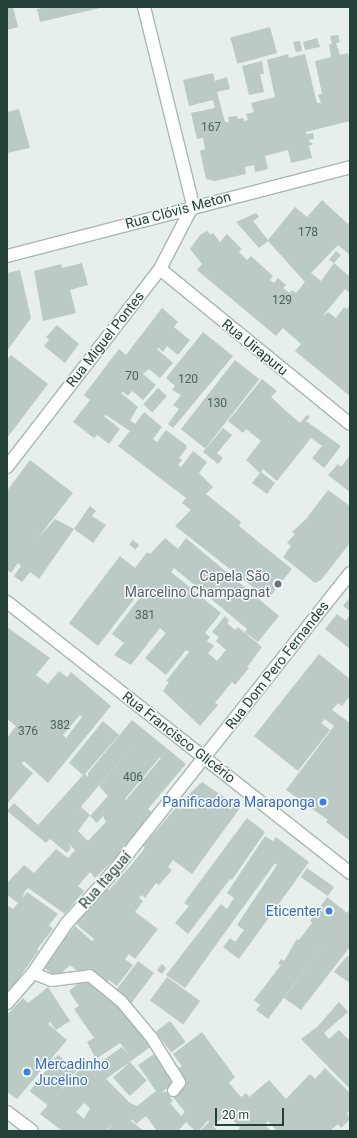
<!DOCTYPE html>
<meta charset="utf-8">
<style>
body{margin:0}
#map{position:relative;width:357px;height:1138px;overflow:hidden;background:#e6efeb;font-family:Roboto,sans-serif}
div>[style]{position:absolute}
.building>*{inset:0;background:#bbcac4;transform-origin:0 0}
.roads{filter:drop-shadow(1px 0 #a8b8b2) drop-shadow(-1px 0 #a8b8b2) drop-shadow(0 1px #a8b8b2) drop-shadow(0 -1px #a8b8b2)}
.lane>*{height:11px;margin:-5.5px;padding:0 5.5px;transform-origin:5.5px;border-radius:5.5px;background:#fff}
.street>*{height:12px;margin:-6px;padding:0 6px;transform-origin:6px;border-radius:6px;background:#fff}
.dots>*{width:11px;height:11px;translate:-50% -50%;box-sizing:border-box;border:2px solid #f7fbf9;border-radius:50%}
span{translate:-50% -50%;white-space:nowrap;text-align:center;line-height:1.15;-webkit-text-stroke:3px #f7fbf9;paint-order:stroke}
.number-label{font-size:12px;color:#4a645c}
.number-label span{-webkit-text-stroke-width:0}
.street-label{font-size:14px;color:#24423a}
.worship-label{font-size:14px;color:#5b616d}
.right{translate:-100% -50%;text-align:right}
.shop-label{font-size:14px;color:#366cbe}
.left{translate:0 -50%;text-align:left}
.frame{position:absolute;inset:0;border:8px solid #24423a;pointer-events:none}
.scale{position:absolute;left:215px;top:1108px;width:69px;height:18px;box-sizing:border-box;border:2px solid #24423a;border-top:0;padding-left:5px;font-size:12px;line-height:14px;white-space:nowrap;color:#24423a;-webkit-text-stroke:3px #f7fbf9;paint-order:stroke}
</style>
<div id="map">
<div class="building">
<i style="clip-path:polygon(7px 7px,13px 7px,18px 27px,7px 30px)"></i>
<i style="clip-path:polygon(46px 7px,100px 7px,100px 8px,40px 22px,37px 9px)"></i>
<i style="left:270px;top:27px;width:27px;height:41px;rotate:75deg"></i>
<i style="clip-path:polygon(338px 35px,340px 42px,336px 43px,340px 55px,348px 53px,350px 62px,350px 121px,306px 132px,306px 134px,313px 133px,314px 139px,308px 140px,313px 144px,309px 146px,312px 158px,291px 163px,288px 150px,265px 156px,268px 169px,255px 172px,254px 165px,245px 167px,246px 174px,215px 181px,206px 179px,200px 151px,205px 149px,203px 138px,197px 139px,191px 113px,215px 108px,213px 100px,189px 106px,183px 80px,213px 73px,215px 81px,227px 77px,230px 89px,217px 92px,225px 122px,229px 122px,228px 117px,237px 116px,238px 119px,243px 118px,244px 121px,248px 120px,246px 114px,254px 112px,251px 103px,275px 97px,267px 60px,288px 54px,289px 58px,305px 54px,317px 103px,321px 103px,318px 95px,322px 94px,315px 61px,331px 57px,329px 44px,332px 44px,330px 36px)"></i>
<i style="clip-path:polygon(317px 38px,320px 47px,305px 50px,303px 42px)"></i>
<i style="clip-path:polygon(300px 41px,302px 51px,296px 52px,293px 42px)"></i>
<i style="clip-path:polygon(262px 61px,264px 74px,260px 74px,264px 92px,249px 95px,242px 66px)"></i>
<i style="clip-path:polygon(19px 109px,30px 148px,7px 153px,7px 112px)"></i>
<i style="clip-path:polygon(322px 200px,348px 224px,350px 221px,350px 255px,338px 245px,311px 273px,321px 281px,334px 263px,350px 277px,350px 293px,345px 289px,322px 317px,328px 312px,336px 318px,344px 307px,347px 309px,350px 305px,350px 396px,295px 351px,301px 344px,283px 328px,276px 336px,197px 270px,202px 264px,190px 249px,200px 235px,207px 231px,211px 235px,213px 233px,220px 242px,227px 234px,242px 249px,239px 252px,247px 260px,251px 256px,273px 276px,270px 280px,274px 283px,278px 278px,286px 285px,283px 288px,290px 293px,292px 290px,296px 293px,305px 282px,268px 241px,259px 248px,236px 222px,256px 213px,259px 217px,253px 221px,268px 240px,295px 207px,307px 217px)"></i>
<i style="clip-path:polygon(336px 251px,341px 255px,334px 263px,329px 260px)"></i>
<i style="clip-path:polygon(82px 263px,88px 285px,70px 290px,76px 313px,43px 321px,34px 271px,61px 264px,62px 268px)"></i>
<i style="clip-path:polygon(20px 270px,31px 318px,7px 351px,7px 273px)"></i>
<i style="clip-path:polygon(162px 308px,178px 322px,174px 327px,190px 340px,178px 355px,167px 346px,163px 352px,158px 347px,157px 349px,173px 363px,160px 378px,149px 369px,143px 374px,156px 385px,143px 400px,132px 391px,128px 396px,123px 392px,121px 393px,138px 407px,130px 420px,135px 424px,144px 412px,162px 427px,153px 439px,157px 442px,166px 430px,186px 445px,187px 448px,179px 458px,182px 460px,178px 465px,181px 467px,193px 451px,207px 462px,199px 473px,213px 487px,206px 494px,241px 522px,239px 526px,292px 569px,268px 599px,175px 526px,191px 510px,182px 503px,186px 498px,118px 446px,130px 431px,106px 415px,104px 416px,120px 429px,109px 444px,97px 435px,94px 438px,73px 422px,90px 400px,84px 395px,119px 349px,126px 355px)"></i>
<i style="clip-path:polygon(57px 325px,79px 344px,65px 363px,44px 346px,49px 340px,46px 337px)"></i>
<i style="clip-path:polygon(203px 332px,233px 356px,173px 428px,168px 424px,179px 409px,173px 405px,181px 395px,172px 390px,175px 386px,166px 378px)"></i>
<i style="clip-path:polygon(11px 355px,48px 384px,7px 438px,7px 360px)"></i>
<i style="left:235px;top:360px;width:31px;height:88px;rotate:38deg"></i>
<i style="clip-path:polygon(262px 379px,277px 391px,271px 397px,286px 411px,300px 423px,307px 415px,310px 417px,306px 421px,341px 446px,324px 468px,312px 458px,322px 446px,311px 438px,277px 481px,263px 469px,261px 472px,275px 483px,267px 494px,252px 483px,260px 473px,246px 460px,261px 441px,246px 429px,243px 433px,228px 421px)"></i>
<i style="left:158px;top:388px;width:12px;height:22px;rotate:42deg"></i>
<i style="clip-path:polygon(223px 428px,232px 435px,217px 453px,223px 458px,218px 464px,203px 452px)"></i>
<i style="clip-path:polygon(350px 455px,350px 492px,328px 475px,338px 464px,341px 467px)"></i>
<i style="clip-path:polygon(30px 460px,73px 493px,37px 539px,55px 519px,74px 529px,39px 579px,30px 572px,22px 582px,14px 576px,21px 566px,18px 563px,11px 573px,7px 570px,7px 491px)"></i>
<i style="clip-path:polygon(328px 490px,350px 506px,350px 543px,321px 580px,315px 583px,283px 557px,291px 546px,287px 543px,295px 534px,292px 532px,306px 519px)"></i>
<i style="clip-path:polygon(90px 506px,96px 511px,92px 516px,106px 525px,93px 543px,74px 529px)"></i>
<i style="clip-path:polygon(165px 538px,178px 549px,186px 538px,279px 616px,258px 642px,245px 632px,247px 629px,185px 577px,174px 568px,171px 572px,221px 613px,205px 633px,210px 637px,207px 641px,214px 646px,208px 653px,217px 661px,226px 650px,216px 641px,219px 637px,212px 632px,225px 616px,229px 620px,227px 623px,235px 630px,238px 627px,262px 647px,247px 667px,249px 668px,235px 685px,232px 682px,215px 703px,218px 705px,200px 726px,163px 691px,169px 682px,166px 681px,189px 652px,186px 650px,166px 675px,145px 658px,166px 633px,160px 628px,131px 665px,114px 655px,124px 643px,112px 634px,141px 596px,138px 594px,98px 646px,69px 623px,120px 556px,135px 568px,147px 552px,150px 554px)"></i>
<i style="left:133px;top:540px;width:8px;height:6px;rotate:40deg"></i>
<i style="clip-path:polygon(350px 597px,350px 611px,343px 606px)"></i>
<i style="clip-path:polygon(337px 614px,346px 621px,350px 614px,350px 649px,325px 629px)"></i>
<i style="clip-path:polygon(evenodd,7px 627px,50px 658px,36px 675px,48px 684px,59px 671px,67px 677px,71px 672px,111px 706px,48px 783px,24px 761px,22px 764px,33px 773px,7px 804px,7px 738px,16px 726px,7px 719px,7px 627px,80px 715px,82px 717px,66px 738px,63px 735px,80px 715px)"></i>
<i style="clip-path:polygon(319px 654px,350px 679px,350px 696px,342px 706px,338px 703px,332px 710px,350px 723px,350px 841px,326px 822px,328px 820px,286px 790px,334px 726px,325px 719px,321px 723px,330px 730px,298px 771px,254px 736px)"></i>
<i style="clip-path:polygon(evenodd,132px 720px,186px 764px,148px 809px,154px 814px,130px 844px,95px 878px,90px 872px,78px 886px,84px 891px,65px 914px,28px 888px,25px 891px,22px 899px,27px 892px,58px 914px,49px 925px,53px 929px,37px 949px,39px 950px,7px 995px,7px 909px,9px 906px,13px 909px,18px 903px,7px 895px,7px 883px,24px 865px,34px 873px,56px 849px,68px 858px,75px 850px,68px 843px,71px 848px,67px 853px,50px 839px,46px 843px,7px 811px,14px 803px,38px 825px,83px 775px,69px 763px,103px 721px,119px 735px,85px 774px,88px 777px,88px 773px,132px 720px,140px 737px,99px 786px,108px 796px,90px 816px,97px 823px,103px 816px,106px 822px,88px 841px,78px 831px,90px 815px,81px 807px,58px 834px,140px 737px,132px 720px,160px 757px,161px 758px,126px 800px,125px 799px,160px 757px)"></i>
<i style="clip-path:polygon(202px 782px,240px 808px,192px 874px,173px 860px,168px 867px,172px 870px,159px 885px,156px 883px,145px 898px,142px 895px,139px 898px,143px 901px,135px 912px,158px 929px,135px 959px,129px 954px,125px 959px,133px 965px,117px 986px,109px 980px,104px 986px,82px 975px,70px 965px,57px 977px,43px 967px,75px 926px,92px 941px,94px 939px,76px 924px,106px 887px,109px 890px,132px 864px,145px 848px,143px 846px,179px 804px)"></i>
<i style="clip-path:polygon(247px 818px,265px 832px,232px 880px,230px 879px,188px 934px,175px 923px,189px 906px,184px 903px)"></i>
<i style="clip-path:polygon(265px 836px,273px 841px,276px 837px,309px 862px,239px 959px,223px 947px,230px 938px,235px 942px,244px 930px,237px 925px,277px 865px,275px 863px,185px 988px,166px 975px,221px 904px,227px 909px,234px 898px,227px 893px)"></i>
<i style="left:307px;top:868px;width:33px;height:11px;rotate:35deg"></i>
<i style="clip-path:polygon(327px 897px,347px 913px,350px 909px,349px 948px,301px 1010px,284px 998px,331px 934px,268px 1019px,256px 1010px,260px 1005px,254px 1000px,281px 965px,278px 964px,281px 959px,284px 961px,297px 939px,299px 940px,312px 923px,310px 921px)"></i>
<i style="clip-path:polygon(347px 956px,350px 958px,350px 983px,334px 972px)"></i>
<i style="left:138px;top:961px;width:20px;height:41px;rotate:37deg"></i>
<i style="clip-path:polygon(162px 964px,166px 968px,162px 974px,157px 970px)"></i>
<i style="clip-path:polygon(evenodd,88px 975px,115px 1004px,119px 1001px,153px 1045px,106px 1079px,130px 1103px,137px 1106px,156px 1091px,138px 1065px,157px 1052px,177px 1082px,162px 1092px,163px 1093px,165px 1091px,168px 1094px,173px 1101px,170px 1103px,181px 1116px,185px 1112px,172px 1096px,185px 1086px,174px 1071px,182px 1066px,173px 1054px,202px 1032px,235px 1077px,229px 1083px,241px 1097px,246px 1093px,249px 1097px,269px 1080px,286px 1099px,310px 1074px,315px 1079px,325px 1068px,350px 1093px,350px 1110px,347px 1113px,350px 1119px,341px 1128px,338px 1124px,330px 1131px,277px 1131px,268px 1121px,265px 1125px,271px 1131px,237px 1131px,240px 1128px,227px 1113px,213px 1126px,218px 1131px,200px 1131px,209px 1122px,208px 1120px,199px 1131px,195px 1131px,186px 1122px,178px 1131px,157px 1131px,146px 1116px,136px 1124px,132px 1119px,131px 1121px,144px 1131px,107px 1131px,113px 1123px,106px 1131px,61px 1130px,40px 1114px,89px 1059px,99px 1068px,102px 1061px,122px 1047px,132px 1059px,120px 1043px,96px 1059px,87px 1042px,94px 1038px,74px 1009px,79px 1006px,69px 991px,88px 975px,84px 1103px,90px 1108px,84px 1119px,76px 1112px,84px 1103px)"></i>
<i style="left:167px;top:977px;width:41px;height:29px;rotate:36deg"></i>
<i style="clip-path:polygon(48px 987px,70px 1021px,56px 1030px,50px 1022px,48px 1024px,67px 1040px,17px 1099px,7px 1092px,7px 1015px,23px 998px,28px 1003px)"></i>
<i style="clip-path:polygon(339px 1002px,348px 1012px,324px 1033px,329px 1039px,339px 1030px,348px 1039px,350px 1037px,350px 1089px,301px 1039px,317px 1027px)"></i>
<i style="left:170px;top:1021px;width:26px;height:18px;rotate:53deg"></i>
<i style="left:58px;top:1055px;width:24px;height:46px;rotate:38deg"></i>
<i style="left:130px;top:1062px;width:25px;height:23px;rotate:48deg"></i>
</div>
<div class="roads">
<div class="lane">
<i style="left:33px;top:973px;width:19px;rotate:21deg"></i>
<i style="left:51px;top:980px;width:38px;rotate:-7deg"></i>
<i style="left:89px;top:975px;width:41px;rotate:39.1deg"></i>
<i style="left:121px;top:1001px;width:47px;rotate:50.2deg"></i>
<i style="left:151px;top:1037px;width:39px;rotate:58deg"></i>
<i style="left:172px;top:1070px;width:14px;rotate:60deg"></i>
<i style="left:179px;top:1082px;width:10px;rotate:127deg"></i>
</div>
<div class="street">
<i style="left:144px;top:7px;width:204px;rotate:76.1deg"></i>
<i style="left:7px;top:256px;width:354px;rotate:-14.5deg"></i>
<i style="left:160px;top:269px;width:245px;rotate:39.2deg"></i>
<i style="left:7px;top:467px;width:250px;rotate:-52.3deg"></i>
<i style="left:160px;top:269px;width:72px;rotate:-62.7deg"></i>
<i style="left:7px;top:602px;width:437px;rotate:38.3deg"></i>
<i style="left:7px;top:1003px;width:40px;rotate:-49deg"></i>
<i style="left:33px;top:973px;width:60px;rotate:-55.8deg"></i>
<i style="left:67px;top:923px;width:70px;rotate:-47.9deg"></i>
<i style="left:114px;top:871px;width:380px;rotate:-51.6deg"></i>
<i style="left:7px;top:1112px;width:31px;rotate:37deg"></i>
</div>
</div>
<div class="dots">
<i style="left:278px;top:584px;background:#6b7280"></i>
<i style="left:323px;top:802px;background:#3f7fe0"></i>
<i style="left:329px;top:911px;background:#3f7fe0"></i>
<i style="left:27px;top:1072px;background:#3f7fe0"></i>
</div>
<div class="number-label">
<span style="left:211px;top:128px">167</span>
<span style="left:308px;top:233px">178</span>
<span style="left:282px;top:301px">129</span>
<span style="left:132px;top:377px">70</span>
<span style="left:188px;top:380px">120</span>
<span style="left:217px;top:404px">130</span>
<span style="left:145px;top:616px">381</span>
<span style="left:60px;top:726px">382</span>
<span style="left:28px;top:732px">376</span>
<span style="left:133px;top:778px">406</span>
</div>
<div class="street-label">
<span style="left:178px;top:210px;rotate:-15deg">Rua Clóvis Meton</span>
<span style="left:105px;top:339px;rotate:-52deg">Rua Miguel Pontes</span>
<span style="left:255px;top:347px;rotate:39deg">Rua Uirapuru</span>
<span style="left:277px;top:665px;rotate:-52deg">Rua Dom Pero Fernandes</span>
<span style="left:179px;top:737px;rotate:38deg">Rua Francisco Glicério</span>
<span style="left:105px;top:880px;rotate:-49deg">Rua Itaguaí</span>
</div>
<div class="worship-label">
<span class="right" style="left:270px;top:584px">Capela São<br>Marcelino Champagnat</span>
</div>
<div class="shop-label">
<span class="right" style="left:315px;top:802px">Panificadora Maraponga</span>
<span class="right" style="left:321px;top:911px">Eticenter</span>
<span class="left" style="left:35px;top:1072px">Mercadinho<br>Jucelino</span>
</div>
<div class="frame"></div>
<div class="scale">20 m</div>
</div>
